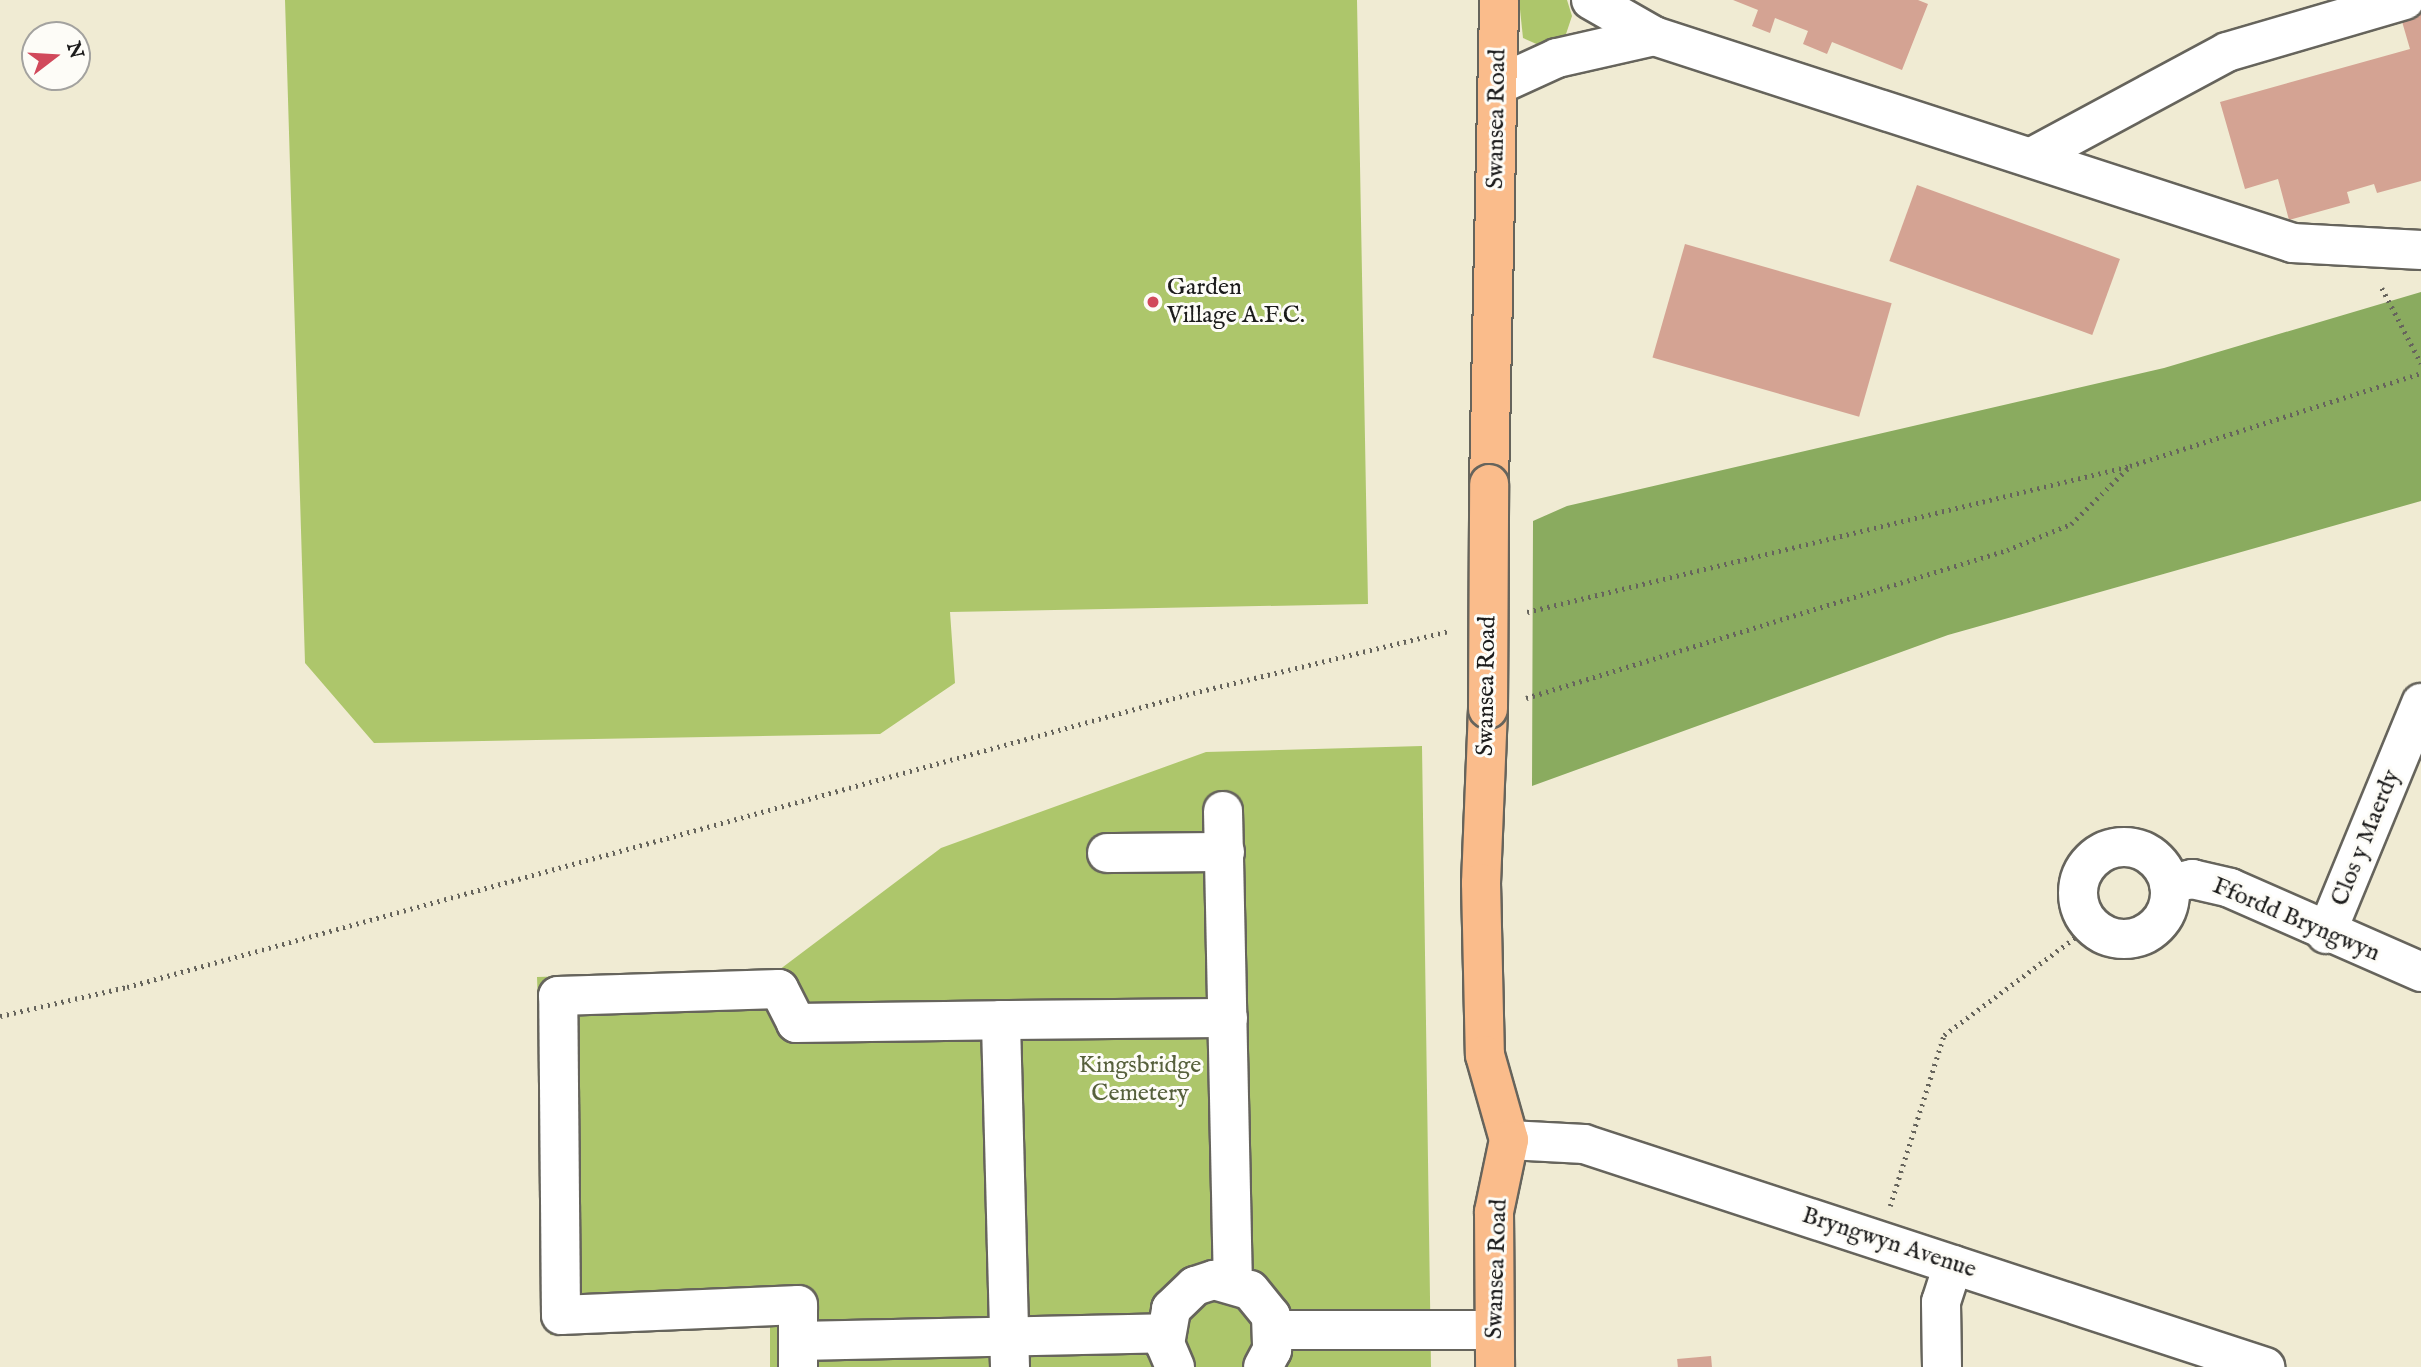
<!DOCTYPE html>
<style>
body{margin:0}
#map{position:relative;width:2421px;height:1367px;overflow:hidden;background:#f0ebd3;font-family:"IM FELL English",serif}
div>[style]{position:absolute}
.green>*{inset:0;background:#adc66b}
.forest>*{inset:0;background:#8aab5f}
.building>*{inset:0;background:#d4a393;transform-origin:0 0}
.path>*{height:4.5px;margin-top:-2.25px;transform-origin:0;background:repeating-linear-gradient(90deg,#66645c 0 2px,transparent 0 7px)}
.roads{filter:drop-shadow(2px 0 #66645c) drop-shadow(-2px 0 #66645c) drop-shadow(0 2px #66645c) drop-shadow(0 -2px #66645c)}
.minor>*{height:38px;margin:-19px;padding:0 19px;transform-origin:19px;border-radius:19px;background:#fff}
.minor>.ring{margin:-19px;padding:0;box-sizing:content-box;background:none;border:38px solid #fff;border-radius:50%}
.major>*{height:38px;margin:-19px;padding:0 19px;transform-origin:19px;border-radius:19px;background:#fabc8b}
.bridges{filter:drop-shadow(2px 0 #66645c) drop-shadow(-2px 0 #66645c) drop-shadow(0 2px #66645c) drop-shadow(0 -2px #66645c)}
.major-bridge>*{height:38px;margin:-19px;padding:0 19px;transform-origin:19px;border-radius:19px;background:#fabc8b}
.dots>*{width:19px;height:19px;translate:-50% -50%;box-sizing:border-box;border:4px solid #fdfcf7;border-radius:50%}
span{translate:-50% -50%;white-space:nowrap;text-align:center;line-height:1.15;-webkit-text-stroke:6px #fdfcf7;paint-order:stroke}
.street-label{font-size:24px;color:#1c1c1c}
.poi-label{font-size:24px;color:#1c1c1c}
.left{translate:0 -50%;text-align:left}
.park-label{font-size:24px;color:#56603c}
.north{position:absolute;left:21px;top:21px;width:70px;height:70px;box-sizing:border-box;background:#fdfcf7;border:2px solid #a3a29f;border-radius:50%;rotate:73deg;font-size:19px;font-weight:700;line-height:28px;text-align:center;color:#1c1c1c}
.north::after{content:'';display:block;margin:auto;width:24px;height:32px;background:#d1495b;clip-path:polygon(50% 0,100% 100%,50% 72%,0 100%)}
</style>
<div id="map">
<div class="green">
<i style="clip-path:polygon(285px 0,1357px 0,1368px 604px,950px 612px,955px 683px,880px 734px,374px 743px,305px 663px)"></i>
<i style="clip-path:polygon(1519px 0,1567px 0,1572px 16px,1566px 34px,1541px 46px,1523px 38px)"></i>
<i style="clip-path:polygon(1422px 746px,1431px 1367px,770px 1367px,770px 1320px,550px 1335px,537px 977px,779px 970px,941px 848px,1206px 752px)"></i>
</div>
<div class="forest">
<i style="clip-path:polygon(2421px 292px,2421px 501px,1948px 635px,1532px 786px,1533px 521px,1567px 506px,2164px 368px)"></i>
</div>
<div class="building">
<i style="clip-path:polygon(1733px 0,1918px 0,1928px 4px,1902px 70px,1832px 42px,1827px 54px,1803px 44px,1808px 31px,1775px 18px,1770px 33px,1752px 26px,1758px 10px)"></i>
<i style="clip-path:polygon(2421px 12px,2421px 181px,2377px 193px,2374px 184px,2347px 192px,2350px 203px,2289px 220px,2278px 179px,2245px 189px,2220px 102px,2410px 49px,2401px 18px)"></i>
<i style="left:1917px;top:185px;width:216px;height:81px;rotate:20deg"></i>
<i style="left:1685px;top:244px;width:215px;height:118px;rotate:16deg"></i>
<i style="left:1711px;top:1356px;width:11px;height:34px;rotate:85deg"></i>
</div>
<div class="path">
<i style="left:2382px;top:288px;width:85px;rotate:62.5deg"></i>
<i style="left:1527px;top:612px;width:620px;rotate:-13.61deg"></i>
<i style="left:2130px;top:466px;width:305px;rotate:-17.7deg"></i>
<i style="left:1526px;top:698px;width:503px;rotate:-17.1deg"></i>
<i style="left:2007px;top:550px;width:69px;rotate:-22.1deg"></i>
<i style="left:2071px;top:524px;width:80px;rotate:-44.5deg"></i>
<i style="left:0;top:1016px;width:130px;rotate:-12.9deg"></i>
<i style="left:127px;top:987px;width:1106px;rotate:-15.42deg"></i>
<i style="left:1193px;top:693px;width:264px;rotate:-13.6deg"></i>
<i style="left:1890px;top:1206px;width:179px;rotate:-72.5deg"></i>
<i style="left:1944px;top:1035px;width:183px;rotate:-36.6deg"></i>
</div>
<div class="roads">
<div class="minor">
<i style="left:1591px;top:0;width:73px;rotate:29.7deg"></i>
<i style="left:1654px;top:36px;width:672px;rotate:17.95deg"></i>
<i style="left:2293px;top:243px;width:128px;rotate:3.1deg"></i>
<i style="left:1498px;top:85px;width:65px;rotate:-24.6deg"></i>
<i style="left:1557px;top:58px;width:99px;rotate:-12.8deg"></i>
<i style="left:2032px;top:157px;width:221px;rotate:-28.3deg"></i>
<i style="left:2227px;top:52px;width:185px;rotate:-16.3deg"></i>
<i style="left:1223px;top:811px;width:471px;rotate:88.8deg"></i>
<i class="ring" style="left:2078px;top:847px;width:54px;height:54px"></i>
<i style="left:1107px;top:853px;width:118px;rotate:-0.5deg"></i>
<i style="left:2169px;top:884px;width:24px;rotate:-12deg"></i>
<i style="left:2192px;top:879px;width:39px;rotate:13deg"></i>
<i style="left:2230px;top:888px;width:209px;rotate:23.7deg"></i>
<i style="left:2326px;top:934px;width:250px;rotate:-67.6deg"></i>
<i style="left:1509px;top:1140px;width:75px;rotate:3.1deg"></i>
<i style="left:1584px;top:1144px;width:717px;rotate:18.13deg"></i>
<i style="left:1274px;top:1330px;width:220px"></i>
<i style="left:798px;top:1341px;width:367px;rotate:-1.2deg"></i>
<i style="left:798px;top:1367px;width:62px;rotate:-90deg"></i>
<i style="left:798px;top:1305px;width:237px;rotate:177.6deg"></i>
<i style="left:561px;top:1315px;width:319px;rotate:-90.5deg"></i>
<i style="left:558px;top:996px;width:221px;rotate:-1.8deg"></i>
<i style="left:779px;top:989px;width:38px;rotate:63deg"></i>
<i style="left:796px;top:1023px;width:205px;rotate:-0.8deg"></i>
<i style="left:1010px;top:1367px;width:347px;rotate:-91.5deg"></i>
<i style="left:1001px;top:1020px;width:227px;rotate:-0.5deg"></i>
<i style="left:1175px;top:1367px;width:25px;rotate:-113deg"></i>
<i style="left:1165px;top:1344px;width:36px;rotate:-80deg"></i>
<i style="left:1171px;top:1309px;width:33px;rotate:-44deg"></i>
<i style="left:1195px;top:1286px;width:20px;rotate:-18deg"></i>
<i style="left:1214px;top:1280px;width:37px;rotate:16deg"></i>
<i style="left:1250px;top:1290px;width:33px;rotate:51deg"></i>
<i style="left:1271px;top:1316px;width:34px;rotate:88deg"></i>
<i style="left:1272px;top:1350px;width:19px;rotate:118deg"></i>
<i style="left:1942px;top:1367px;width:65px;rotate:-90.9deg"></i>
<i style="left:1941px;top:1302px;width:39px;rotate:-72deg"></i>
</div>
<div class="major">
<i style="left:1489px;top:484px;width:484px;rotate:-88.8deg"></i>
<i style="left:1488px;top:709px;width:174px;rotate:92.3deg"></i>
<i style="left:1481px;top:883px;width:172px;rotate:88.7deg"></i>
<i style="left:1485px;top:1055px;width:88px;rotate:74.2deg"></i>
<i style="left:1509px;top:1140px;width:74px;rotate:101.8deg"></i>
<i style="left:1494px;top:1212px;width:155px;rotate:89.6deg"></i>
</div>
</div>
<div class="bridges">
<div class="major-bridge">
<i style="left:1488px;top:709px;width:225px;rotate:-89.7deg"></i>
</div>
</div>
<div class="dots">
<i style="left:1153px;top:302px;background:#d1495b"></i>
</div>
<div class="street-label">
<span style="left:1497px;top:119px;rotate:-89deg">Swansea Road</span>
<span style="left:1487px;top:686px;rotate:-89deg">Swansea Road</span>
<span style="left:2366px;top:838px;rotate:-68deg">Clos y Maerdy</span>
<span style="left:2296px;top:920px;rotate:23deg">Ffordd Bryngwyn</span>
<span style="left:1889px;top:1243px;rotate:18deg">Bryngwyn Avenue</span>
<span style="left:1497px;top:1269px;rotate:-88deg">Swansea Road</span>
</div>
<div class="poi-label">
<span class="left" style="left:1167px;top:302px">Garden<br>Village A.F.C.</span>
</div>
<div class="park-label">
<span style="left:1140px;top:1080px">Kingsbridge<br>Cemetery</span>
</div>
<div class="north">N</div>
</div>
